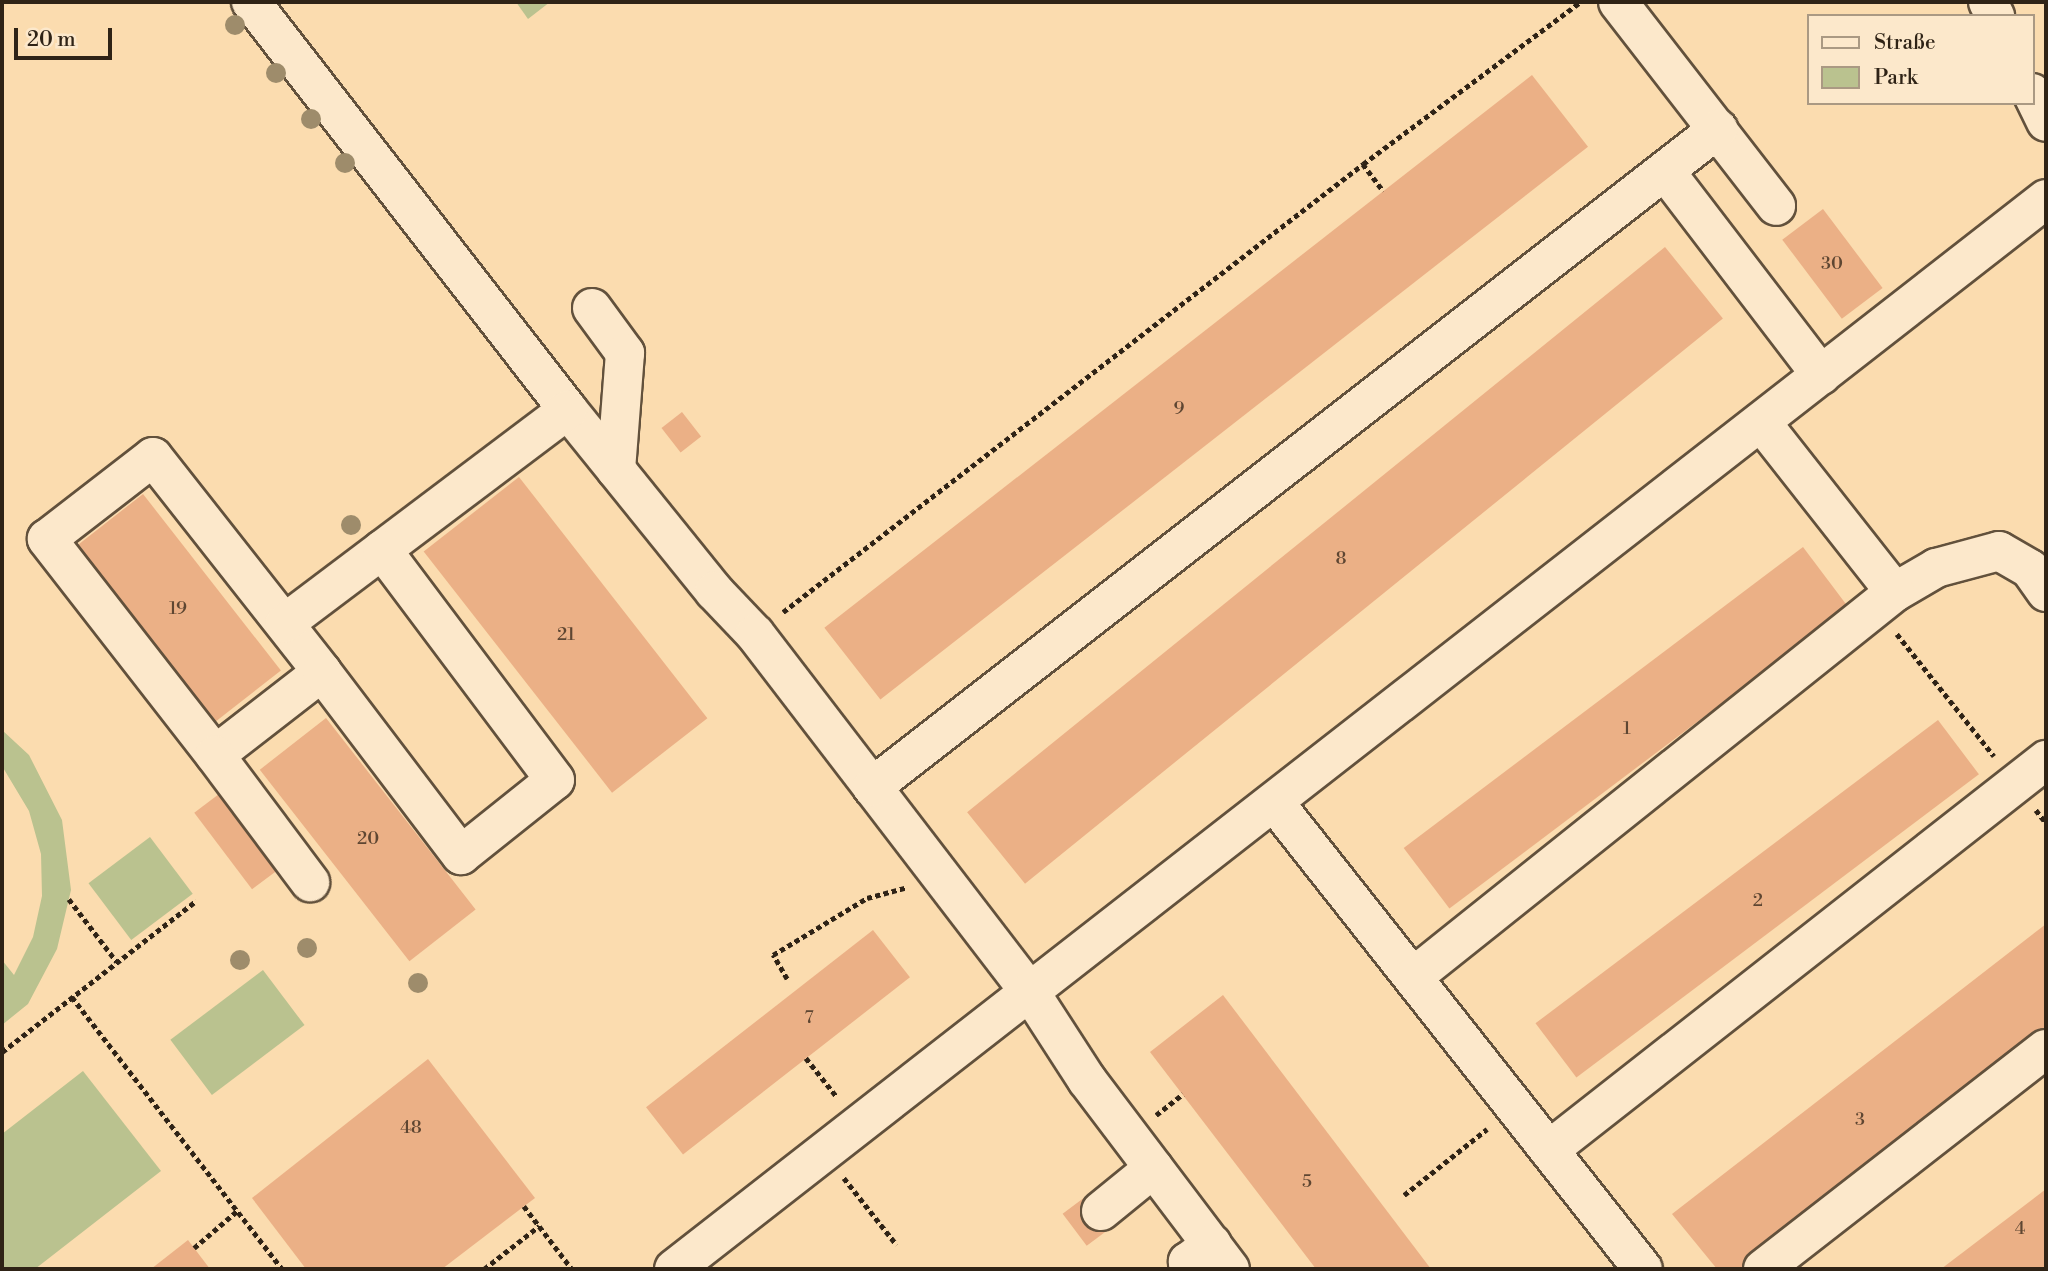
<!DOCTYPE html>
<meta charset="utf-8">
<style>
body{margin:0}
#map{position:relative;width:2048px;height:1271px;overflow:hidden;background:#fbdcaf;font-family:"Libre Bodoni",serif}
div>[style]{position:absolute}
.green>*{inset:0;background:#bac28f;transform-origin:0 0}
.building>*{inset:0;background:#ebb086;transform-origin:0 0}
.path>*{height:4.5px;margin-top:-2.25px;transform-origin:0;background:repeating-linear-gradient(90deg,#2f2316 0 5px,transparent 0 8.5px)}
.roads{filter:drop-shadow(2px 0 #62513c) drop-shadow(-2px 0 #62513c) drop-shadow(0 2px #62513c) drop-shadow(0 -2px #62513c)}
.minor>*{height:38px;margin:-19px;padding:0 19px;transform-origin:19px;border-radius:19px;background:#fce8cb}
.trees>*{width:20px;height:20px;margin:-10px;border-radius:50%;background:#9e8c6b}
span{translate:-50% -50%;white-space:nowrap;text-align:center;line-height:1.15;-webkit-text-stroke:5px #fce8cb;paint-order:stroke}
.number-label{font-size:18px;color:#5e4632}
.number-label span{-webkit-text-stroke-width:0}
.frame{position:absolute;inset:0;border:4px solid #2f2316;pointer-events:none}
.legend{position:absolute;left:1807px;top:14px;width:228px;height:91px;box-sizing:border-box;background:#fce8cb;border:2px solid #aa9983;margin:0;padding:9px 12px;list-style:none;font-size:21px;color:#2f2316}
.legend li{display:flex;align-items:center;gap:14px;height:35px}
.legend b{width:35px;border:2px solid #aa9983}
.scale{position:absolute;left:14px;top:28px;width:98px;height:32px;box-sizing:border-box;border:4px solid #2f2316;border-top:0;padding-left:9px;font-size:21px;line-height:24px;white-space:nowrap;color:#2f2316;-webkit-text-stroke:5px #fce8cb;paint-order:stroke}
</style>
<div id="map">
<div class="green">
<i style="clip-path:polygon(516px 2px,550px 2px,528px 19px)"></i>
<i style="clip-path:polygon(2px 730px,29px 755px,62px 820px,71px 890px,57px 949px,28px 1004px,2px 1025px,2px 960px,14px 975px,33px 937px,42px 896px,41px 854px,29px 811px,2px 766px)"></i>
<i style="left:150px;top:837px;width:71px;height:77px;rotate:53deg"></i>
<i style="left:263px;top:970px;width:69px;height:116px;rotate:53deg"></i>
<i style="clip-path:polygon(83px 1071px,161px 1171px,35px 1269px,2px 1269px,2px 1134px)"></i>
</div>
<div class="building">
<i style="left:1532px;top:75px;width:91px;height:898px;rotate:52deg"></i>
<i style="left:1823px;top:209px;width:99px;height:51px;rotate:53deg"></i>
<i style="left:1665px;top:247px;width:92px;height:898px;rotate:51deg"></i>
<i style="left:682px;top:412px;width:31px;height:26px;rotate:52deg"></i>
<i style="left:519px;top:477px;width:306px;height:121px;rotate:52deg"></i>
<i style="left:143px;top:494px;width:224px;height:86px;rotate:52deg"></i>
<i style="left:1803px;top:547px;width:76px;height:500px;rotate:53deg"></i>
<i style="left:326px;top:718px;width:243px;height:84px;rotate:52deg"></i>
<i style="left:1938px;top:720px;width:68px;height:504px;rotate:53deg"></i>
<i style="left:219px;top:794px;width:96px;height:31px;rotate:53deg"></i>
<i style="clip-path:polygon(2046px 924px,2046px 1027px,1739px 1269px,1717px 1269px,1672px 1214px)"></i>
<i style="left:873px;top:930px;width:60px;height:288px;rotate:52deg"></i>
<i style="clip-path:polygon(1223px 995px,1431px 1269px,1316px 1269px,1150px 1052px)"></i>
<i style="clip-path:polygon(428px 1059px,535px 1198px,442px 1269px,306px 1269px,252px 1198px)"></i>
<i style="clip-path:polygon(2046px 1189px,2046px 1269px,1941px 1269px)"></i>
<i style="left:1089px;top:1194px;width:40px;height:33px;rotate:53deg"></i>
<i style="clip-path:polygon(188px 1240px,210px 1269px,151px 1269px)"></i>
</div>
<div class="path">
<i style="left:1363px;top:164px;width:34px;rotate:53deg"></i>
<i style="left:783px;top:612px;width:733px;rotate:-37.68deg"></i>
<i style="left:1363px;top:164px;width:271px;rotate:-36.7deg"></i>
<i style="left:1897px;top:634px;width:156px;rotate:51.5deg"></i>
<i style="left:2036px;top:810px;width:16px;rotate:52deg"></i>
<i style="left:69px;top:899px;width:79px;rotate:52.7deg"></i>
<i style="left:787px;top:979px;width:28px;rotate:-120deg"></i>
<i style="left:773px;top:955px;width:110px;rotate:-31.2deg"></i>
<i style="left:867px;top:898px;width:42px;rotate:-15deg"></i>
<i style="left:72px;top:997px;width:344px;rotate:52.3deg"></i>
<i style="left:2px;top:1052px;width:246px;rotate:-37.9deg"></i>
<i style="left:806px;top:1058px;width:50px;rotate:51.5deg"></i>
<i style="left:1156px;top:1115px;width:34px;rotate:-38deg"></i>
<i style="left:844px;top:1178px;width:85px;rotate:51.7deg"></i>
<i style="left:1404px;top:1195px;width:106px;rotate:-38.5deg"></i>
<i style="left:524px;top:1206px;width:79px;rotate:52.7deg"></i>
<i style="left:194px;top:1248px;width:57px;rotate:-40.7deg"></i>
<i style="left:484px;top:1269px;width:70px;rotate:-38deg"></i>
</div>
<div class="roads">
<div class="minor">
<i style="left:251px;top:2px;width:517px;rotate:52.15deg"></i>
<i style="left:568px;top:410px;width:233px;rotate:51.1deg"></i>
<i style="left:714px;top:591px;width:59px;rotate:46.4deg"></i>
<i style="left:755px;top:634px;width:451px;rotate:52.5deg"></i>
<i style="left:1030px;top:992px;width:105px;rotate:57.1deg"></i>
<i style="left:1087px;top:1080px;width:237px;rotate:52.9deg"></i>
<i style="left:1618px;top:2px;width:258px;rotate:52.2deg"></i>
<i style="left:1988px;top:2px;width:16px;rotate:63deg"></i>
<i style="left:2032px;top:93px;width:32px;rotate:64deg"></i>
<i style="left:1665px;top:171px;width:257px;rotate:52.6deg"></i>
<i style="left:592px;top:308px;width:56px;rotate:53.7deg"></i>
<i style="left:625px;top:353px;width:117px;rotate:94.4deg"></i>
<i style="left:1761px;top:422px;width:216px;rotate:51.8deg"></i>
<i style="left:1895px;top:592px;width:48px;rotate:-30.3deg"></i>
<i style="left:1936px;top:568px;width:65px;rotate:-15.1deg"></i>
<i style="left:1999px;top:551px;width:36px;rotate:30deg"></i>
<i style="left:2030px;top:569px;width:28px;rotate:55deg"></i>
<i style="left:153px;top:457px;width:273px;rotate:51.8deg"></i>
<i style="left:322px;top:672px;width:135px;rotate:142.2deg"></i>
<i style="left:215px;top:755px;width:274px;rotate:-127.9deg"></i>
<i style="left:47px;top:539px;width:134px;rotate:-37.7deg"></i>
<i style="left:285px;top:623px;width:354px;rotate:-37deg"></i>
<i style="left:322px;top:672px;width:230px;rotate:52.8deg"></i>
<i style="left:461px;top:855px;width:120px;rotate:-38.6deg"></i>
<i style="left:555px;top:780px;width:288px;rotate:-126.9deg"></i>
<i style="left:215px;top:755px;width:159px;rotate:53.2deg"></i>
<i style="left:872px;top:787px;width:1072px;rotate:-37.87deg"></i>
<i style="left:1274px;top:802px;width:595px;rotate:51.69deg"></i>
<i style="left:1413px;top:977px;width:617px;rotate:-38.62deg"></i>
<i style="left:1549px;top:1150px;width:632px;rotate:-38.12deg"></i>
<i style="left:1101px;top:1211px;width:68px;rotate:-39.1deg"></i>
<i style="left:674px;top:1269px;width:1740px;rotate:-37.95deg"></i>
<i style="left:1193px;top:1269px;width:9px;rotate:-126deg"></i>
<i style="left:1188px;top:1262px;width:30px;rotate:-37deg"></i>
<i style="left:1763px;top:1269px;width:358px;rotate:-37.9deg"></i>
</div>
</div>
<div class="trees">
<i style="left:235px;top:25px"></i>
<i style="left:276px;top:73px"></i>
<i style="left:311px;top:119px"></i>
<i style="left:345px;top:163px"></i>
<i style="left:351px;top:525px"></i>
<i style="left:307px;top:948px"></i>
<i style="left:240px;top:960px"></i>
<i style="left:418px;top:983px"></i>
</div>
<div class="number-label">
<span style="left:1832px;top:264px">30</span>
<span style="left:1179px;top:409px">9</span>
<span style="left:1341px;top:559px">8</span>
<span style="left:178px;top:609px">19</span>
<span style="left:566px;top:635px">21</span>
<span style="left:1627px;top:729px">1</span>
<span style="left:368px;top:839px">20</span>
<span style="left:1758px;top:901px">2</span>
<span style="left:809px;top:1018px">7</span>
<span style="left:1860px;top:1120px">3</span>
<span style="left:411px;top:1128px">48</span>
<span style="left:1307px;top:1182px">5</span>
<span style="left:2020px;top:1229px">4</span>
</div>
<div class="frame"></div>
<ul class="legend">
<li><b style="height:9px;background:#fce8cb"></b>Straße</li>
<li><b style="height:19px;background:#bac28f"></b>Park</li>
</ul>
<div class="scale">20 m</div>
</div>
